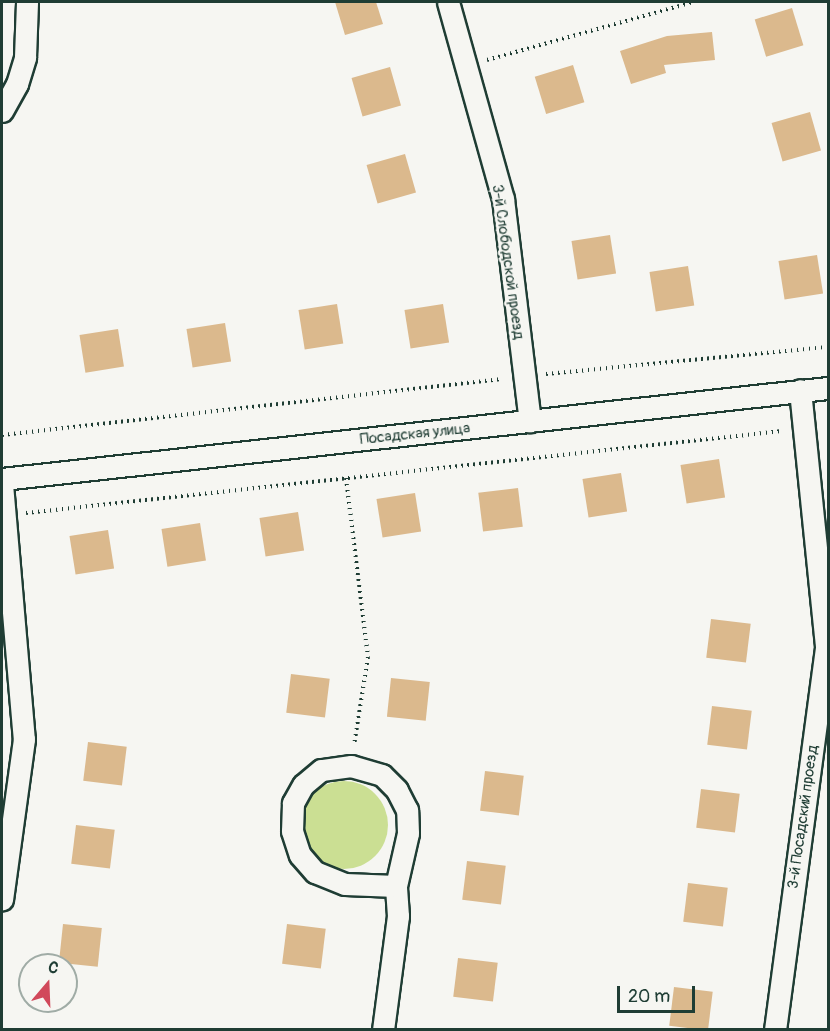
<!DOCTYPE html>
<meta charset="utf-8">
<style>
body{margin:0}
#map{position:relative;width:830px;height:1031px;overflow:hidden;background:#f6f6f2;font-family:Pangolin,sans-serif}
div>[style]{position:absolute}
.green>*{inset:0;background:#cbdf93}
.round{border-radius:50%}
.building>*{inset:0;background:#dbb98d;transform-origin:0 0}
.path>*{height:4px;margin-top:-2px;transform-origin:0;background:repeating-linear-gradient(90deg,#1f3d34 0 1.5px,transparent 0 6px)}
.roads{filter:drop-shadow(2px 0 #1f3d34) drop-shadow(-2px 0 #1f3d34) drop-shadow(0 2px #1f3d34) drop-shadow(0 -2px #1f3d34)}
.street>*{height:21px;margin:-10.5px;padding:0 10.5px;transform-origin:10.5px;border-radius:10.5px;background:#f6f6f2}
span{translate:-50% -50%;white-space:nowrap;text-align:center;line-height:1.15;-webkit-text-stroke:5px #f6f6f2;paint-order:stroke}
.street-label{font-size:15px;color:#1f3d34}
.frame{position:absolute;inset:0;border:3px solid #1f3d34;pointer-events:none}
.north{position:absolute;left:18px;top:953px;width:60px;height:60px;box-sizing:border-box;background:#f6f6f2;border:2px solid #a0aca6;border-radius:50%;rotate:19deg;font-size:16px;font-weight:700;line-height:24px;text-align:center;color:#1f3d34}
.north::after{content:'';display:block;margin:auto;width:21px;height:27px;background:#d1495b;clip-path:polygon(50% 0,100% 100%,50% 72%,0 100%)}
.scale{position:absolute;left:617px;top:986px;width:78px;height:27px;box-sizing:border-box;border:3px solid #1f3d34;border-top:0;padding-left:8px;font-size:18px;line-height:21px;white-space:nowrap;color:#1f3d34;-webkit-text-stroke:4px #f6f6f2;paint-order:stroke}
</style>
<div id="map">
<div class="green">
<i class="round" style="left:300px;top:781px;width:88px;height:88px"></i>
</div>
<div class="building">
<i style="clip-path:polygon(335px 2px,376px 2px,383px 24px,345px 35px)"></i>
<i style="left:792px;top:8px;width:39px;height:39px;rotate:73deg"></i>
<i style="clip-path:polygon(712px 32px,715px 60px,664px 65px,666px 73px,631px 84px,620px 51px,667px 36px)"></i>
<i style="left:573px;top:65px;width:39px;height:40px;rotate:73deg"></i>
<i style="left:390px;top:67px;width:40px;height:40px;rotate:74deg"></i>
<i style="left:810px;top:112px;width:40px;height:40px;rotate:74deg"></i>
<i style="left:405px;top:154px;width:40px;height:40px;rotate:74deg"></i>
<i style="left:610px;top:235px;width:39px;height:39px;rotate:81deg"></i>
<i style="left:817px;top:255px;width:39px;height:39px;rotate:81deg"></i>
<i style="left:688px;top:266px;width:40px;height:39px;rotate:81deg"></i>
<i style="left:337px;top:304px;width:40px;height:39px;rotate:81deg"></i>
<i style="left:443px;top:304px;width:39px;height:39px;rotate:81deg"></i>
<i style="left:225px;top:323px;width:39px;height:39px;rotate:81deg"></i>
<i style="left:118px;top:329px;width:38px;height:39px;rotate:81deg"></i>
<i style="left:719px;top:459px;width:39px;height:39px;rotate:81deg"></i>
<i style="left:621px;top:473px;width:39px;height:39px;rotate:81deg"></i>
<i style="left:518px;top:488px;width:39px;height:40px;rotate:83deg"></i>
<i style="left:415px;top:493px;width:39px;height:39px;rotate:81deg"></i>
<i style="left:298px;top:512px;width:39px;height:39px;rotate:81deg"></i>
<i style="left:200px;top:523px;width:38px;height:39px;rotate:81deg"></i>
<i style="left:108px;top:530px;width:39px;height:39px;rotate:81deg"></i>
<i style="left:711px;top:619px;width:40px;height:39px;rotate:7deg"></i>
<i style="left:291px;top:674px;width:39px;height:39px;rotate:7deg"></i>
<i style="left:391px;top:678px;width:39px;height:39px;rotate:6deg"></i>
<i style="left:712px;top:706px;width:40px;height:39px;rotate:7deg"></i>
<i style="left:88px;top:742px;width:39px;height:39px;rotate:7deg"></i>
<i style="left:485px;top:771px;width:39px;height:40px;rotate:7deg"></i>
<i style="left:701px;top:789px;width:39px;height:39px;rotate:7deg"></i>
<i style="left:76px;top:825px;width:39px;height:39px;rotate:7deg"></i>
<i style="left:467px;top:861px;width:39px;height:39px;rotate:7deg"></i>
<i style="left:688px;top:883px;width:40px;height:39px;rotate:7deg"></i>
<i style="left:63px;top:924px;width:39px;height:39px;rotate:6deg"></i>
<i style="left:287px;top:924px;width:39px;height:40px;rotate:7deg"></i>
<i style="left:458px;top:958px;width:40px;height:39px;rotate:7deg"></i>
<i style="left:674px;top:987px;width:39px;height:39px;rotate:7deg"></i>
</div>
<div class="path">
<i style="left:487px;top:60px;width:214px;rotate:-15.7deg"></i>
<i style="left:546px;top:374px;width:283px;rotate:-5.5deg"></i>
<i style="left:2px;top:435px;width:503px;rotate:-6.39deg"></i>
<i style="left:346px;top:478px;width:180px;rotate:83deg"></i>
<i style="left:368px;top:657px;width:89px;rotate:99deg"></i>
<i style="left:26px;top:513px;width:760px;rotate:-6.19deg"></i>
</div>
<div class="roads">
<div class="street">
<i style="left:448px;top:2px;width:205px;rotate:74.4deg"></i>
<i style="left:503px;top:199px;width:224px;rotate:83.1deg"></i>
<i style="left:2px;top:111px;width:31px;rotate:-61deg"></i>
<i style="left:17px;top:84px;width:28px;rotate:-73deg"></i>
<i style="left:25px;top:57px;width:55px;rotate:-87.9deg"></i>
<i style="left:2px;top:479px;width:831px;rotate:-6.29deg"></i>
<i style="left:2px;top:484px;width:256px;rotate:85.1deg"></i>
<i style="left:24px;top:739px;width:162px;rotate:97.8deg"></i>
<i style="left:383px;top:1030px;width:115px;rotate:-82.5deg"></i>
<i style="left:398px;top:916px;width:30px;rotate:-94deg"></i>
<i style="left:396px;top:886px;width:54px;rotate:-77.2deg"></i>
<i style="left:408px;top:833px;width:23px;rotate:-92deg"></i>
<i style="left:407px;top:810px;width:22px;rotate:-117deg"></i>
<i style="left:397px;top:790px;width:21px;rotate:-135deg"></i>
<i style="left:382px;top:775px;width:32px;rotate:-164deg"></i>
<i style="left:351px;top:766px;width:30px;rotate:172deg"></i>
<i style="left:321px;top:770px;width:23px;rotate:140deg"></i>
<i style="left:303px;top:785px;width:21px;rotate:119deg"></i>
<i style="left:293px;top:803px;width:28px;rotate:92deg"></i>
<i style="left:292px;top:831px;width:25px;rotate:72deg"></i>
<i style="left:300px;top:855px;width:23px;rotate:49deg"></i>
<i style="left:315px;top:872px;width:32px;rotate:22deg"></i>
<i style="left:345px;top:884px;width:51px;rotate:2.2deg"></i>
<i style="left:775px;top:1030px;width:387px;rotate:-82.4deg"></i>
<i style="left:826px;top:646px;width:257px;rotate:-95.8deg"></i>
</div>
</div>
<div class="street-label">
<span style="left:508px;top:262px;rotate:82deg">3-й Слободской проезд</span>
<span style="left:415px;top:434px;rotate:-6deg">Посадская улица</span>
<span style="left:803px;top:817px;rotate:-82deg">3-й Посадский проезд</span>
</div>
<div class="frame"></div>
<div class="north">С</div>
<div class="scale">20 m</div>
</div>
